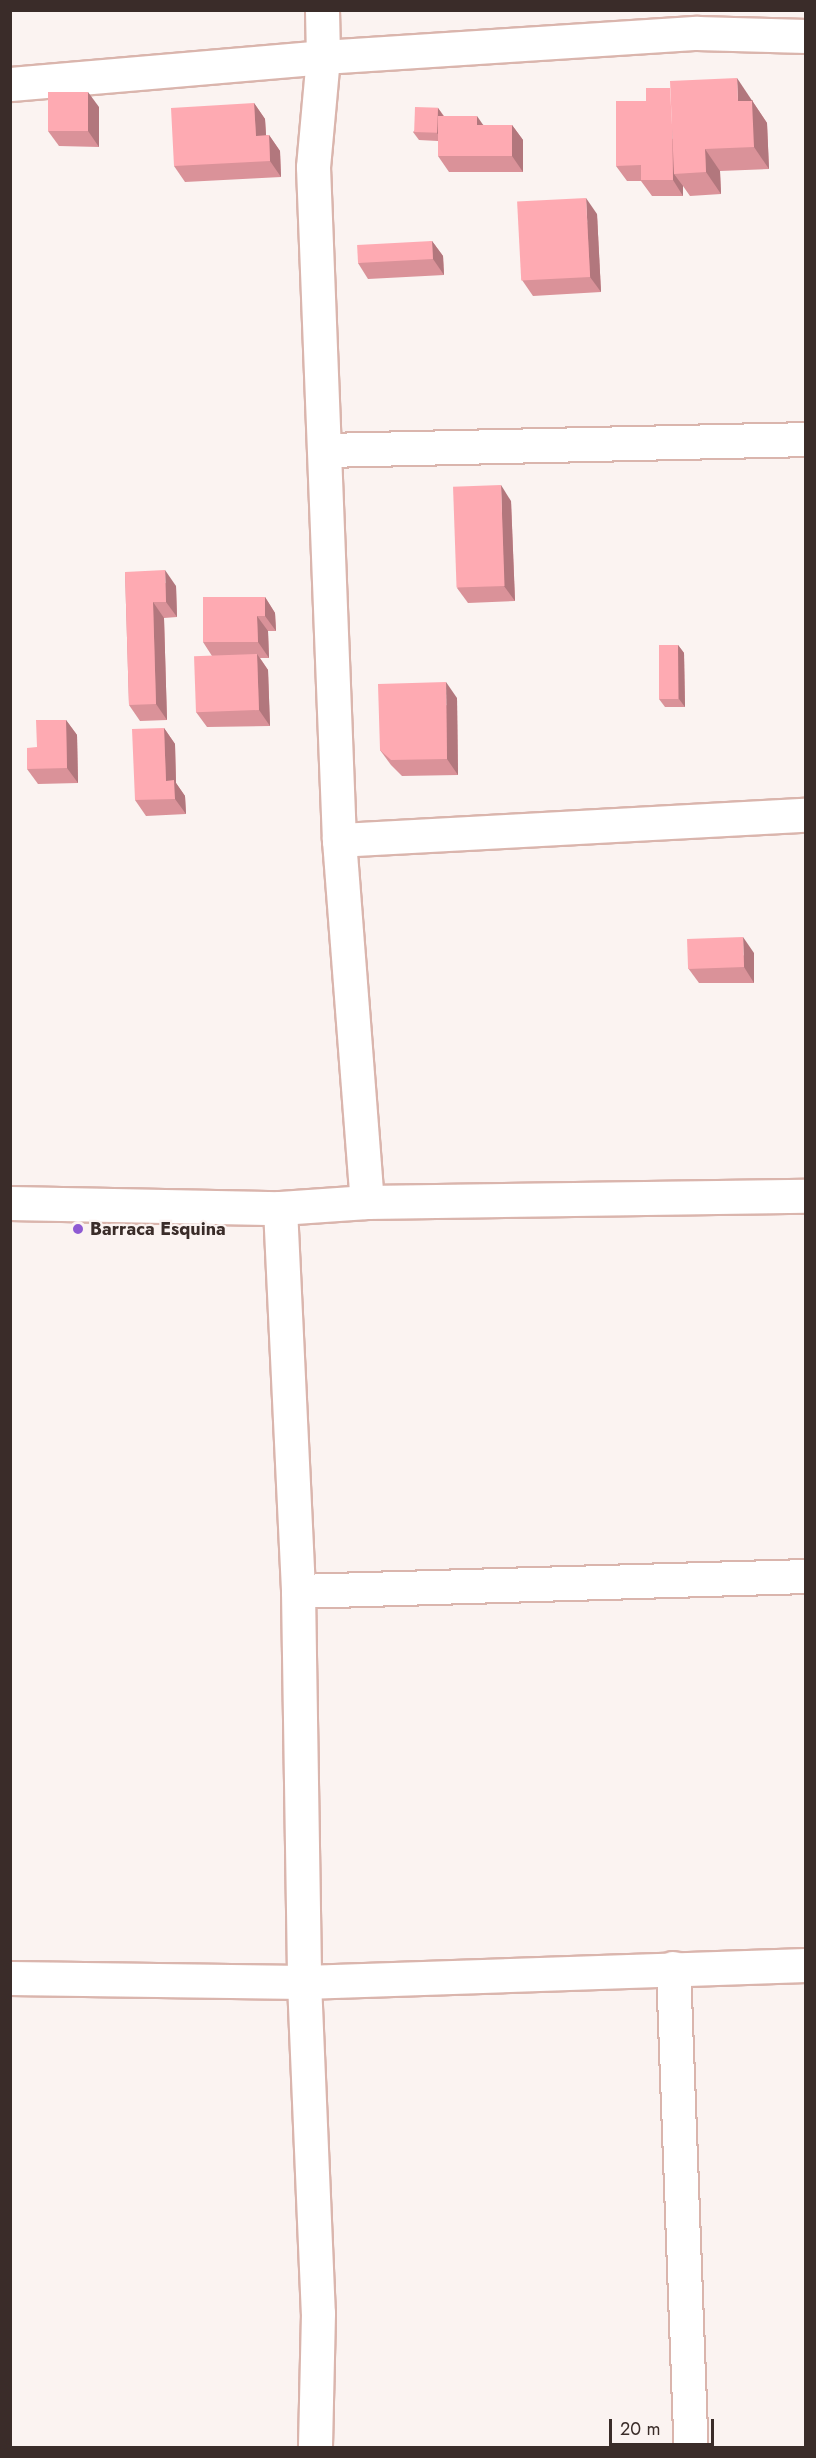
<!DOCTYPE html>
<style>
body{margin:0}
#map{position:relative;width:816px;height:2458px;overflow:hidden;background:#fbf3f1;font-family:Jost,sans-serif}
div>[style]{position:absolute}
.roads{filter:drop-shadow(2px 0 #dab5ad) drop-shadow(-2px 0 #dab5ad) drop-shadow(0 2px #dab5ad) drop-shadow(0 -2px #dab5ad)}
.minor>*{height:33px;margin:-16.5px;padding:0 16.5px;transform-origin:16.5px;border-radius:16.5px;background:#fff}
.wall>*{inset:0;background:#da9299}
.shaded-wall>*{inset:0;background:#b2777d}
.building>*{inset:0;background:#feaab2;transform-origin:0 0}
.dots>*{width:16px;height:16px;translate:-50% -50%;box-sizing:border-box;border:3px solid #fbf3f1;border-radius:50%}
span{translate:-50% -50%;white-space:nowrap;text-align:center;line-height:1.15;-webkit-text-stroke:4.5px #fbf3f1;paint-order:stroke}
.poi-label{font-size:18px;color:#3a2c29;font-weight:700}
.left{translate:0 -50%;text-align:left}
.frame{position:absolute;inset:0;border:12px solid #3a2c29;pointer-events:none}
.scale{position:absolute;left:609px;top:2419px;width:105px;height:27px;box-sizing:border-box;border:3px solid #3a2c29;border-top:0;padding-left:8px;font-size:18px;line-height:21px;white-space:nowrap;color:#3a2c29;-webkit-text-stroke:4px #fbf3f1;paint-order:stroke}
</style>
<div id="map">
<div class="roads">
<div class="minor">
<i style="left:322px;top:10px;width:47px;rotate:88.8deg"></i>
<i style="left:323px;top:57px;width:110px;rotate:95.2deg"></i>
<i style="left:313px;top:167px;width:674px;rotate:87.79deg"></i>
<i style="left:339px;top:840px;width:363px;rotate:85.6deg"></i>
<i style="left:10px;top:84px;width:314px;rotate:-4.9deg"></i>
<i style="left:323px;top:57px;width:375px;rotate:-3.7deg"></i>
<i style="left:697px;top:33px;width:109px;rotate:1.6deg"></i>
<i style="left:325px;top:450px;width:481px;rotate:-1.3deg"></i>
<i style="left:339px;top:840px;width:468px;rotate:-3.1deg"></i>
<i style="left:10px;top:1203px;width:270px;rotate:1.1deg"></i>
<i style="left:280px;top:1208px;width:87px;rotate:-3.9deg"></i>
<i style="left:367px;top:1202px;width:439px;rotate:-0.8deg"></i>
<i style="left:280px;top:1208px;width:383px;rotate:87.3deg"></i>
<i style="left:298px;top:1591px;width:391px;rotate:89.1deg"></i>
<i style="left:304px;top:1982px;width:331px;rotate:87.6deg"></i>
<i style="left:318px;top:2313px;width:135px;rotate:91.3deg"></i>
<i style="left:298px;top:1591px;width:508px;rotate:-1.69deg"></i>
<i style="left:673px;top:1968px;width:480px;rotate:87.9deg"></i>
<i style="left:10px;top:1978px;width:294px;rotate:0.8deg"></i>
<i style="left:304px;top:1982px;width:502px;rotate:-1.94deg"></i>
</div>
</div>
<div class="wall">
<i style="clip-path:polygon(753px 100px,753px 102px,767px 123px,769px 169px,720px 171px,721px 194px,690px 196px,683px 186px,683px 196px,652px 196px,641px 181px,627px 181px,616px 166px)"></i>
<i style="clip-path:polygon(254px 103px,265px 119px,266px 135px,269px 135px,280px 151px,281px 177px,185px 182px,174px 166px)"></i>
<i style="clip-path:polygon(99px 107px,99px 147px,59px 146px,48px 131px)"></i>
<i style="clip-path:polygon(438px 108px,444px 116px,484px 125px,512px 125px,523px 140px,523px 172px,449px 172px,438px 156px,438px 141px,419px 140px,413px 132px)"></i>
<i style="clip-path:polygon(597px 214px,601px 292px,533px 296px,522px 280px)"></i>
<i style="clip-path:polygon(432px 241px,443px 256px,444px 275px,368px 279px,358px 263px)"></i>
<i style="clip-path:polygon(511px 501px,515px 601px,468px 603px,457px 588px)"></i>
<i style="clip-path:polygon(125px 572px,176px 586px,177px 617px,164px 618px,167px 720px,140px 721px,129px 705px)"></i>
<i style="clip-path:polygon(265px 597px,275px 613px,276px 631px,268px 631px,269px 658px,260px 658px,268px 670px,270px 726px,207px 727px,196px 712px,212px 656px,203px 642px)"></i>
<i style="clip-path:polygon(678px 645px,684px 653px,685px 707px,665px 707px,659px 699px)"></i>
<i style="clip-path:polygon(457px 698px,458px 775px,402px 776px,391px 765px,380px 750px)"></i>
<i style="clip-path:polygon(66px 720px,77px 735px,78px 783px,38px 784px,27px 769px,37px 747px)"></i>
<i style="clip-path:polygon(164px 728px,175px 744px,176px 783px,185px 796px,186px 814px,146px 816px,135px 800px)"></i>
<i style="clip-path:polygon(754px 953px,754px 983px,699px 983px,688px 968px)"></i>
</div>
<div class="shaded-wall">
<i style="clip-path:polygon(737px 78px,767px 123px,769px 169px,754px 147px,738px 101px)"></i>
<i style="clip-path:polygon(672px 88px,674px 174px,683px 186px,683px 196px,673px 180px)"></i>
<i style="clip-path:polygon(88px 92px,99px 107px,99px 147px,88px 131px)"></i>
<i style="clip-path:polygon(254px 103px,265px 119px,267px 151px,256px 136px)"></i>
<i style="clip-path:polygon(438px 108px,444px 117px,443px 141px,437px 133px)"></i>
<i style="clip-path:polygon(477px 116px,488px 132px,477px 125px)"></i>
<i style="clip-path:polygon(512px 125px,523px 140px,523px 172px,512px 156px)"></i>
<i style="clip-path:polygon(269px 135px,280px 151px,281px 177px,270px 161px)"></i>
<i style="clip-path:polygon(705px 149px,720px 171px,721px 194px,706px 172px)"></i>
<i style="clip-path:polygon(586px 198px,597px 214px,601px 292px,590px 277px)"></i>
<i style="clip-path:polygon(432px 241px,443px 256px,444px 275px,433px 259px)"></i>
<i style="clip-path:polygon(501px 485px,511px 501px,515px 601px,504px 586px)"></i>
<i style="clip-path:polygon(165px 570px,176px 586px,177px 617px,166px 602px)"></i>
<i style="clip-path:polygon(265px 597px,275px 613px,276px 631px,265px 616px)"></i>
<i style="clip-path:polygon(153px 602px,164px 618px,167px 720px,156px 704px)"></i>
<i style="clip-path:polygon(257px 616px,268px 631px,269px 658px,258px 642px)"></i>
<i style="clip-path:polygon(678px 645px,684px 653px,685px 707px,679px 699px)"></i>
<i style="clip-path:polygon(257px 654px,268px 670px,270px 726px,259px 710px)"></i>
<i style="clip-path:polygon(446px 682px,457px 698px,458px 775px,447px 759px)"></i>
<i style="clip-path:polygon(66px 720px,77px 735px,78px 783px,67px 768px)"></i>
<i style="clip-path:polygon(164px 728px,175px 744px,176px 783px,185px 796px,186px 814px,175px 799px,166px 781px)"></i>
<i style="clip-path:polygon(743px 937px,754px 953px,754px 983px,744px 967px)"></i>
</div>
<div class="building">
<i style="clip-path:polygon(737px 78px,738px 101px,752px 101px,754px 147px,705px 149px,706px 172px,674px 174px,670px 81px)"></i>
<i style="clip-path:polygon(646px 88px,670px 88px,672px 125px,673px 180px,641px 180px,641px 165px,616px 166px,616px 101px,646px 101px)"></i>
<i style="left:48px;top:92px;width:40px;height:39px"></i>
<i style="clip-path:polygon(254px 103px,256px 136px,269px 135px,270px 161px,174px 166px,171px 108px)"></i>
<i style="left:415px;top:107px;width:23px;height:25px;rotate:2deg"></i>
<i style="clip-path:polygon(438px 116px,477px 116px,477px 125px,512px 125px,512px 156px,438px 156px)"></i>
<i style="left:586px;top:198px;width:79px;height:69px;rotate:87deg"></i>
<i style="left:432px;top:241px;width:18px;height:75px;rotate:87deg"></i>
<i style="left:501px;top:485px;width:101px;height:48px;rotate:88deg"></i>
<i style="clip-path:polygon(165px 570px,166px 602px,153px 602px,156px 704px,129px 705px,125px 572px)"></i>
<i style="clip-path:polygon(203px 597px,265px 597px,265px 616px,257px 616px,258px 642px,203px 642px)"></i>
<i style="left:659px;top:645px;width:19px;height:54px"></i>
<i style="left:257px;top:654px;width:56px;height:63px;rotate:88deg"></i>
<i style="clip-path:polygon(446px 682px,447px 759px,391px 760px,380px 750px,378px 684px)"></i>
<i style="clip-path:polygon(36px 720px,66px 720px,67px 768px,27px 769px,27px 748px,37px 747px)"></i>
<i style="clip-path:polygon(164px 728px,166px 781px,174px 780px,175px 799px,135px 800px,132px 729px)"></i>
<i style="left:743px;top:937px;width:30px;height:56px;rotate:88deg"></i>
</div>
<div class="dots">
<i style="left:78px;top:1229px;background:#8e5ad3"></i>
</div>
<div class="poi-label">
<span class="left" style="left:90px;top:1229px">Barraca Esquina</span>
</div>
<div class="frame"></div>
<div class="scale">20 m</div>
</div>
